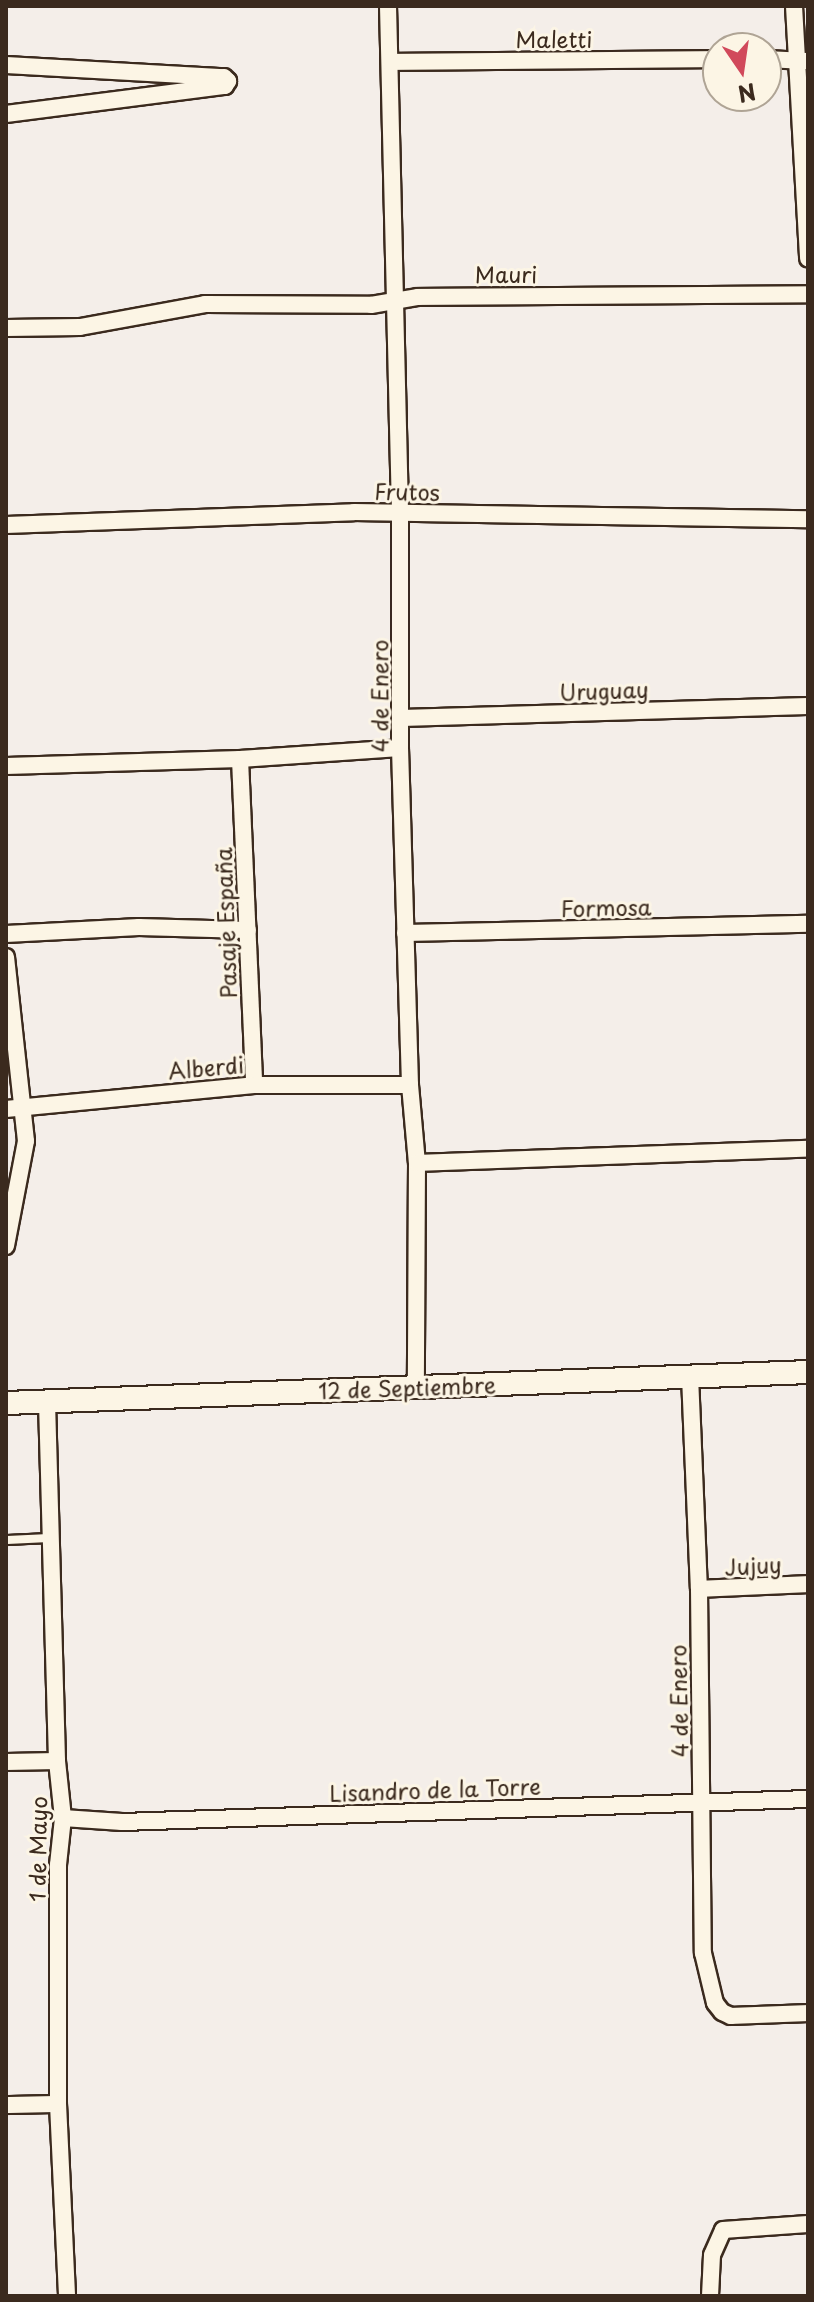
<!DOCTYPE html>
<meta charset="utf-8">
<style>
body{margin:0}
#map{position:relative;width:814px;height:2302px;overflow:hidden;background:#f4eee9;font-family:"Playpen Sans",sans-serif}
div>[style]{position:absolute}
.roads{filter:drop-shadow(2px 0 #3b2a1e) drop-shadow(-2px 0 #3b2a1e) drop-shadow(0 2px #3b2a1e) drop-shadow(0 -2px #3b2a1e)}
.service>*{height:8px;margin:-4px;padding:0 4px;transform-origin:4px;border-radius:4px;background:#fcf5e5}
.minor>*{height:16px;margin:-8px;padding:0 8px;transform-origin:8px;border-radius:8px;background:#fcf5e5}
.tertiary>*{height:22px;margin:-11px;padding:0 11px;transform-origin:11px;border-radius:11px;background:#fcf5e5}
span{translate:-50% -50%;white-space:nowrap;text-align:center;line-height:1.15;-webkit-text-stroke:6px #fcf5e5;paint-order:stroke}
.street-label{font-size:22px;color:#3b2a1e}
.frame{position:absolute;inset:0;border:8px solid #3b2a1e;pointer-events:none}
.north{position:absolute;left:702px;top:32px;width:80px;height:80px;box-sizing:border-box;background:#fcf5e5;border:2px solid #afa495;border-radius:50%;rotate:167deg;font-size:22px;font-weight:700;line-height:32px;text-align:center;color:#3b2a1e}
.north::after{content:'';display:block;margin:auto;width:28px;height:36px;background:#d1495b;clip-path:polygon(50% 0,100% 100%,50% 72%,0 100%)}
</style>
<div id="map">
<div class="roads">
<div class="service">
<i style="left:6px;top:1540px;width:44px;rotate:-2.6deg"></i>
</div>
<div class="minor">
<i style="left:388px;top:6px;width:506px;rotate:88.64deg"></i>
<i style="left:400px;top:512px;width:236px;rotate:90deg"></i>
<i style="left:400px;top:748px;width:337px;rotate:88.3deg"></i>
<i style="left:410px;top:1085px;width:78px;rotate:84.9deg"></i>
<i style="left:417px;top:1163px;width:223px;rotate:90.3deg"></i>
<i style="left:794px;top:6px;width:253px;rotate:86.8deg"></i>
<i style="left:766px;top:59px;width:40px;rotate:2.9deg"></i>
<i style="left:390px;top:62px;width:328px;rotate:-0.5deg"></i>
<i style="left:6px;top:65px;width:218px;rotate:3.2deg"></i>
<i style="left:224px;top:77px;width:6px;rotate:45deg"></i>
<i style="left:6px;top:114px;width:221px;rotate:-7.3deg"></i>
<i style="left:225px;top:86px;width:6px;rotate:-59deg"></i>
<i style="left:6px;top:328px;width:74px;rotate:-0.8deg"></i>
<i style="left:80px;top:327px;width:127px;rotate:-10.4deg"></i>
<i style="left:205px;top:304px;width:166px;rotate:0.3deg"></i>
<i style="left:371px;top:305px;width:48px;rotate:-9.7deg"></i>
<i style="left:418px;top:297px;width:390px;rotate:-0.4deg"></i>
<i style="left:6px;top:525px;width:348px;rotate:-2.1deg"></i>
<i style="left:354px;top:512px;width:454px;rotate:0.9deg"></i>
<i style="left:401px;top:718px;width:407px;rotate:-1.7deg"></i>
<i style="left:240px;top:759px;width:326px;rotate:87.5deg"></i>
<i style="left:6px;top:766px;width:234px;rotate:-1.7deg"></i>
<i style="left:240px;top:759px;width:160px;rotate:-3.9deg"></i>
<i style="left:405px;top:933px;width:403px;rotate:-1.3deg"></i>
<i style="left:6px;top:934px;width:133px;rotate:-3deg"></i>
<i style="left:139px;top:927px;width:109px;rotate:1.6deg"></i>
<i style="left:6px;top:957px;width:185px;rotate:83.8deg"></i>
<i style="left:26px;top:1141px;width:107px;rotate:100.8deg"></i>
<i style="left:6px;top:1109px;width:249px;rotate:-5.5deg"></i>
<i style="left:254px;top:1085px;width:156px"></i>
<i style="left:417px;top:1163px;width:391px;rotate:-2.1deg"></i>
<i style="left:690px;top:1376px;width:213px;rotate:87.6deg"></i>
<i style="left:699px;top:1589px;width:364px;rotate:89.4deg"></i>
<i style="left:703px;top:1953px;width:51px;rotate:76.5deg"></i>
<i style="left:715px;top:2003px;width:11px;rotate:52deg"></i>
<i style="left:722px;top:2012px;width:10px;rotate:24deg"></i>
<i style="left:731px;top:2016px;width:77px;rotate:-2.2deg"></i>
<i style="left:47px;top:1402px;width:359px;rotate:88.4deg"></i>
<i style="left:57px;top:1761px;width:57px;rotate:84deg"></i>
<i style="left:63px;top:1818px;width:47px;rotate:96.1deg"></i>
<i style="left:58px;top:1865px;width:239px;rotate:90deg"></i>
<i style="left:58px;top:2104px;width:192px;rotate:87.3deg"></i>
<i style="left:699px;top:1589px;width:109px;rotate:-2.6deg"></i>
<i style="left:6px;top:1762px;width:51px;rotate:-1.1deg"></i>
<i style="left:63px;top:1818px;width:59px;rotate:3.9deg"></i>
<i style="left:122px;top:1822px;width:686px;rotate:-1.92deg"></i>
<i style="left:6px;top:2105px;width:52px;rotate:-1.1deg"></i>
<i style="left:710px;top:2296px;width:41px;rotate:-87.2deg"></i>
<i style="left:712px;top:2255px;width:27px;rotate:-66deg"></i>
<i style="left:723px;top:2230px;width:85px;rotate:-4deg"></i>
</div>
<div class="tertiary">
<i style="left:6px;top:1403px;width:803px;rotate:-2.21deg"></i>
</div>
</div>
<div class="street-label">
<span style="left:554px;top:39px">Maletti</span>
<span style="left:506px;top:274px">Mauri</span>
<span style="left:407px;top:491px;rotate:1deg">Frutos</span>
<span style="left:604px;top:690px;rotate:-2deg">Uruguay</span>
<span style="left:379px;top:696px;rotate:-90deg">4 de Enero</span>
<span style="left:606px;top:907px;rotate:-1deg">Formosa</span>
<span style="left:225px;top:923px;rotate:-92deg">Pasaje España</span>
<span style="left:206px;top:1067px;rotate:-5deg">Alberdi</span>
<span style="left:407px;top:1387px;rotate:-2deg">12 de Septiembre</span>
<span style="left:753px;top:1565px;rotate:-3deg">Jujuy</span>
<span style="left:678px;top:1701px;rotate:-91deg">4 de Enero</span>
<span style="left:435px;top:1789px;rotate:-2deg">Lisandro de la Torre</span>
<span style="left:37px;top:1849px;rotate:-89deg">1 de Mayo</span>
</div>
<div class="frame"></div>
<div class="north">N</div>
</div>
